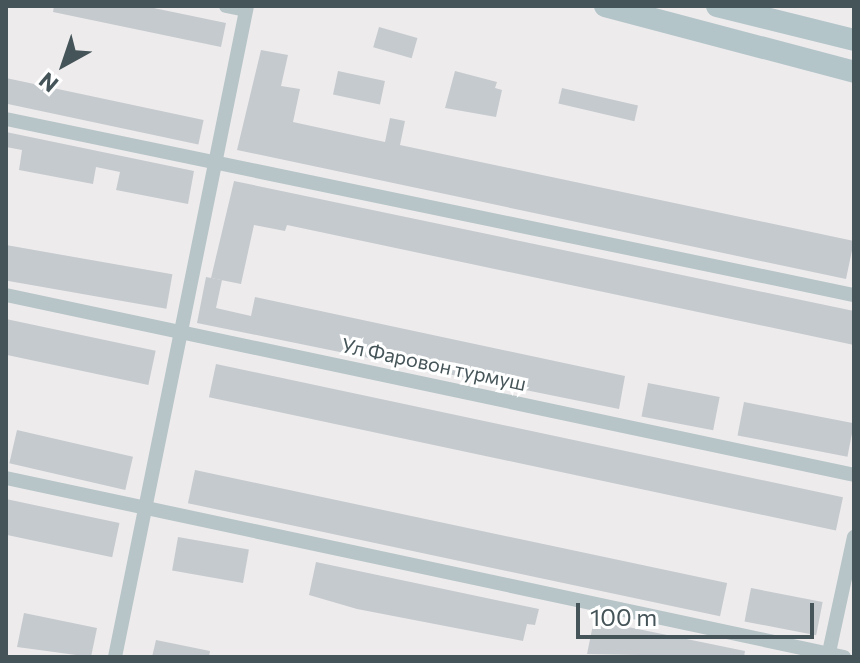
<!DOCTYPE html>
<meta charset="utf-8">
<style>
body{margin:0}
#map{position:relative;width:860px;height:663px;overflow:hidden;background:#eeebec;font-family:Commissioner,sans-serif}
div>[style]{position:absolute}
.building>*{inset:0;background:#c5cace;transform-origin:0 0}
.street>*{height:14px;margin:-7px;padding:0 7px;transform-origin:7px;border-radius:7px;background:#b7c5c8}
.secondary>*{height:22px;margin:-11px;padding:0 11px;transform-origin:11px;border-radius:11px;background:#b4c5ca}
span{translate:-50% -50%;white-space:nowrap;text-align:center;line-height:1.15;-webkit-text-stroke:6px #fff;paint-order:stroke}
.street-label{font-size:20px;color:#455458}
.frame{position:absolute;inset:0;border:8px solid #455458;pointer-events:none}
.north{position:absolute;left:24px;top:24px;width:80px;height:80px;-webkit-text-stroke:6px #fff;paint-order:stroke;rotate:220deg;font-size:22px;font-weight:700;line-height:32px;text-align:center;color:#455458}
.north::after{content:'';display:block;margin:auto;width:28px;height:36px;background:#455458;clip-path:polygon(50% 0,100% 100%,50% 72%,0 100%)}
.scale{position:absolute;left:576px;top:603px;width:238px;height:36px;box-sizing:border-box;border:4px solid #455458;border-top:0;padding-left:10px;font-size:24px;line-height:28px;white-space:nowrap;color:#455458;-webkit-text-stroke:6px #fff;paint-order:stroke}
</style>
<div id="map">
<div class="building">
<i style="clip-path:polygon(54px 6px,144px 6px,226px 23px,221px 47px,53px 12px)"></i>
<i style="left:379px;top:27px;width:40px;height:21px;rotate:16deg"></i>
<i style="clip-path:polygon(261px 50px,288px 55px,281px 86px,300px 89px,293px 122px,385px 142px,390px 118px,405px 121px,400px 145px,854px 241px,846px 279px,237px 150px)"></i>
<i style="left:338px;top:71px;width:48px;height:24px;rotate:12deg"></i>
<i style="clip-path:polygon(455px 71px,497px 82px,495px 88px,502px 90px,496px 117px,445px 108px)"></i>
<i style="left:6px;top:78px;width:202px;height:25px;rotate:12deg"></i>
<i style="left:562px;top:88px;width:78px;height:16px;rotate:13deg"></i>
<i style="clip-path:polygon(6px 132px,194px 171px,188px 204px,116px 190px,120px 172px,96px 167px,93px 184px,19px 170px,22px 150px,6px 147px)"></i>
<i style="clip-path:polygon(234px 181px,854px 311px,854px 345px,287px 225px,285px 231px,254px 225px,241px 284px,211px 278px)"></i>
<i style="left:6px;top:245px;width:169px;height:35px;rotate:10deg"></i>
<i style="clip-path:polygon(206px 277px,222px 280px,216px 308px,251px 316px,255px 297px,625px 376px,619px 409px,197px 323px)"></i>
<i style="left:6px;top:319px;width:153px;height:35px;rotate:12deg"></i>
<i style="left:216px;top:364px;width:641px;height:34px;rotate:12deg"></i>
<i style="left:648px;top:383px;width:73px;height:34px;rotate:11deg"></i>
<i style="left:744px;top:402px;width:112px;height:34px;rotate:11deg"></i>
<i style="left:17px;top:430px;width:119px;height:34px;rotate:13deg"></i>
<i style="left:195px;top:470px;width:544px;height:34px;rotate:12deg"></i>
<i style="left:6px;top:499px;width:116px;height:35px;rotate:12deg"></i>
<i style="left:178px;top:537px;width:72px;height:34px;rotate:10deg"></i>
<i style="clip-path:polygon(316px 562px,539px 609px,535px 625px,527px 624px,523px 641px,357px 609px,309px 595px)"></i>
<i style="left:751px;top:588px;width:73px;height:34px;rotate:11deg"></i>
<i style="clip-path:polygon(24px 613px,97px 628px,91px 657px,17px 647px)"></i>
<i style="clip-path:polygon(594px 620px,745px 651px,744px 657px,587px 654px)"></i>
<i style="clip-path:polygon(156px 640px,210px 651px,209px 657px,152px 657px)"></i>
</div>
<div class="street">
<i style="left:226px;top:6px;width:20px;rotate:11deg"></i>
<i style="left:6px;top:119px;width:866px;rotate:11.73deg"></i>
<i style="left:6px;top:295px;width:867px;rotate:11.98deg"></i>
<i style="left:6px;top:478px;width:857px;rotate:12.06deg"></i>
<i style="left:115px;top:657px;width:664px;rotate:-78.54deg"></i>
<i style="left:828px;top:657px;width:123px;rotate:-77.8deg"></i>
</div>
<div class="secondary">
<i style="left:605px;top:6px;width:258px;rotate:14.8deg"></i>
<i style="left:717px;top:6px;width:141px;rotate:13.9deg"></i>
</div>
<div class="street-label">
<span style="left:434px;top:364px;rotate:12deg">Ул Фаровон турмуш</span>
</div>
<div class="frame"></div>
<div class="north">N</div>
<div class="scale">100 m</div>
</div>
